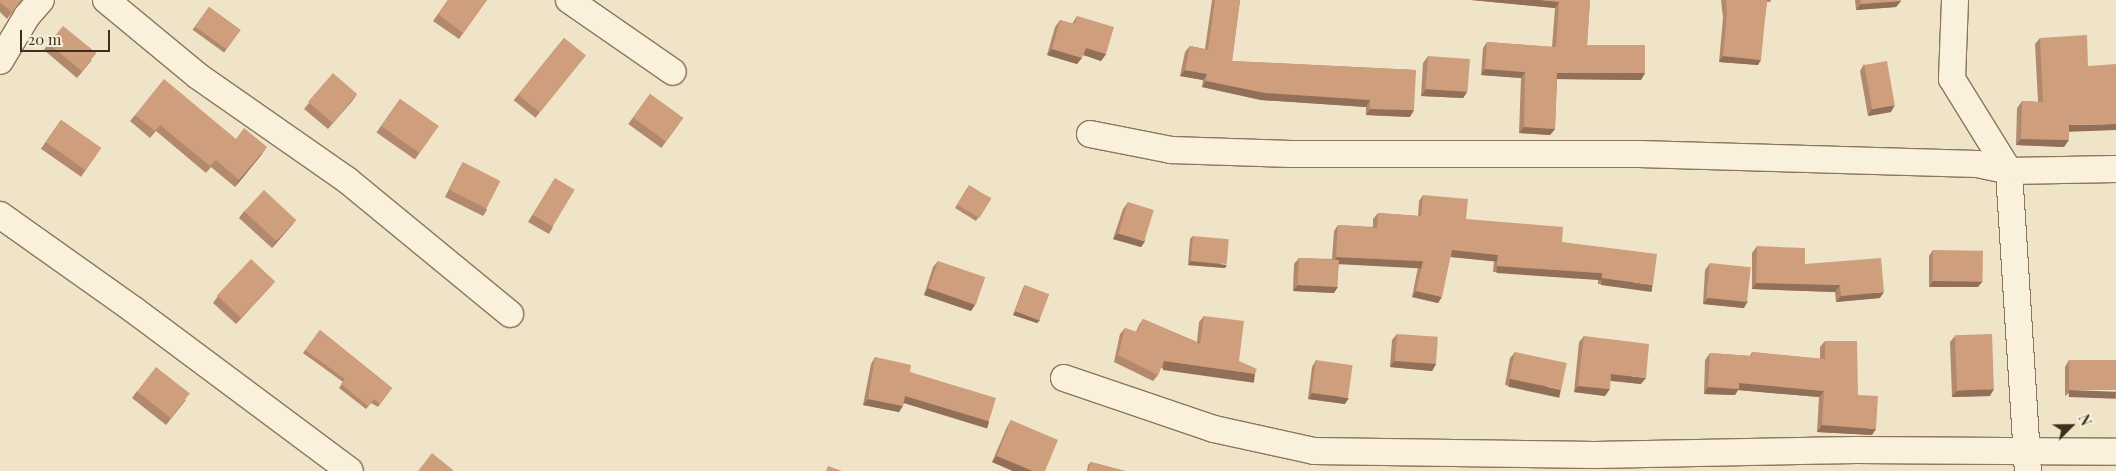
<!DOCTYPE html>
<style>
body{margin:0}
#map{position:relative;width:2116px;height:471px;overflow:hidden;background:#f0e4c8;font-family:"Playfair Display",serif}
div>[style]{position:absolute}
.roads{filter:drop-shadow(1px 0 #8d765c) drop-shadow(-1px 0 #8d765c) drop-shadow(0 1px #8d765c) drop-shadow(0 -1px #8d765c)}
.street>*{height:26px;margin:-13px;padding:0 13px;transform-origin:13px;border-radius:13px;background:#faf1dc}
.wall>*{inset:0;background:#b2896c;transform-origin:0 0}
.shaded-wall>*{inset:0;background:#916f58;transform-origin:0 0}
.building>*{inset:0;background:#cf9f7d;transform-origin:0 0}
span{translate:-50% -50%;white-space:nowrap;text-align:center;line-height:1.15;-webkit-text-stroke:5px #f7eed8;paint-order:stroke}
.north{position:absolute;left:2046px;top:401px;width:50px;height:50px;-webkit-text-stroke:4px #f7eed8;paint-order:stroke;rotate:67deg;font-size:14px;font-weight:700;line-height:20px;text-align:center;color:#3d2e20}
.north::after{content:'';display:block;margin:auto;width:18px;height:22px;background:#3d2e20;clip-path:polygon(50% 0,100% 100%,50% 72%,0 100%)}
.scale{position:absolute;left:20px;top:30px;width:90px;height:22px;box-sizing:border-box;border:2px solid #3d2e20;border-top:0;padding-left:6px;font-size:15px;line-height:18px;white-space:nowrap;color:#3d2e20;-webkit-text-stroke:4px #f7eed8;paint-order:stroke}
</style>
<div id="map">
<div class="roads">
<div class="street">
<i style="left:106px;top:0;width:119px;rotate:39.6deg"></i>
<i style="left:198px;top:76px;width:182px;rotate:34.9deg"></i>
<i style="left:347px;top:180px;width:211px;rotate:39.4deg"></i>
<i style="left:569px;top:0;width:126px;rotate:34.7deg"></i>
<i style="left:1955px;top:0;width:79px;rotate:92.2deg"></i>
<i style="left:1952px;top:79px;width:108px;rotate:58.2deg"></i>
<i style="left:2009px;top:171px;width:301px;rotate:86.4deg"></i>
<i style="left:0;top:61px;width:52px;rotate:-59deg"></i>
<i style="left:27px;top:16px;width:21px;rotate:-49deg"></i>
<i style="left:1090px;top:134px;width:83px;rotate:11.2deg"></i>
<i style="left:1171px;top:150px;width:120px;rotate:1.9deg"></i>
<i style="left:1291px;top:154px;width:348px"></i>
<i style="left:1639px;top:154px;width:338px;rotate:1.7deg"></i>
<i style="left:1977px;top:164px;width:33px;rotate:12deg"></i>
<i style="left:2009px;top:171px;width:107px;rotate:-1.1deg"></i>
<i style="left:0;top:215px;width:164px;rotate:35.3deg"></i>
<i style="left:134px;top:310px;width:269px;rotate:36.7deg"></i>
<i style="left:1064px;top:378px;width:158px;rotate:18.8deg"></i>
<i style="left:1214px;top:429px;width:102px;rotate:12.4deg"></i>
<i style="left:1314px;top:451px;width:281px;rotate:0.8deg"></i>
<i style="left:1595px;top:455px;width:262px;rotate:-1.1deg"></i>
<i style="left:1857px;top:450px;width:259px;rotate:0.4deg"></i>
</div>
</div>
<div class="wall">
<i style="clip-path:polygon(0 0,22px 0,7px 19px,0 12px)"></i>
<i style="clip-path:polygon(448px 0,487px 0,459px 39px,433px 21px)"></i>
<i style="clip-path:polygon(1212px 0,1240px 0,1232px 61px,1416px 70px,1410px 117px,1366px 115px,1366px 107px,1261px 100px,1202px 87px,1203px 80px,1180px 76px,1185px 52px,1190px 46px,1205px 49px)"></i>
<i style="clip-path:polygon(1471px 0,1590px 0,1587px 45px,1645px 73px,1641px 80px,1557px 79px,1555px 129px,1550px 135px,1519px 133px,1521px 78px,1481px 75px,1483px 48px,1487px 42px,1552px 47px,1555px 8px)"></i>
<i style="clip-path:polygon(1721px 0,1771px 0,1770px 2px,1767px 2px,1758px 65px,1719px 62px,1723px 18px)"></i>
<i style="clip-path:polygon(1855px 0,1901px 0,1901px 1px,1896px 7px,1856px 10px)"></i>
<i style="left:209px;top:7px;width:39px;height:28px;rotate:36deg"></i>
<i style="clip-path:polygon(1077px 16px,1106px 54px,1101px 61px,1083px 55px,1077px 64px,1047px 55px,1055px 27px,1060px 20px,1072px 24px)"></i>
<i style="left:564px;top:38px;width:28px;height:80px;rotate:39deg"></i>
<i style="clip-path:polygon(2040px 38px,2069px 132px,2064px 147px,2016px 145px,2017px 108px,2022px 101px,2038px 102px,2035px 44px)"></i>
<i style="clip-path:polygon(48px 44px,92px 60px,77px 78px,44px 50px)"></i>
<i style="clip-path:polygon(1428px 56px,1467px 92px,1463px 98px,1421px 96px,1423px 63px)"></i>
<i style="clip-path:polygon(1864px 64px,1891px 112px,1868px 116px,1860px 71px)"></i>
<i style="clip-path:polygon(357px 94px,328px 129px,304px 109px,309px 103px)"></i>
<i style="left:650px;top:94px;width:41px;height:37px;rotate:36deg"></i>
<i style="left:400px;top:99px;width:47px;height:41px;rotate:35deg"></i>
<i style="clip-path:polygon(135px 115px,236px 139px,262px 154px,235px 187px,211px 167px,206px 173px,156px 131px,150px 138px,130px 121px)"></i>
<i style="left:61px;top:120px;width:49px;height:35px;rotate:35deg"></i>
<i style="clip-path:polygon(463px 162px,487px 210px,483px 216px,445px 197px,459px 169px)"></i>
<i style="clip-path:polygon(555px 178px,553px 227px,549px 234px,528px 222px)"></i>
<i style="clip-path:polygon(967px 188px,991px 198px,976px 221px,955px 208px)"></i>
<i style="clip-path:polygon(1423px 195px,1466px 219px,1562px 242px,1649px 291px,1598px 284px,1598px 279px,1493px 272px,1494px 261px,1450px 257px,1438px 303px,1412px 297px,1418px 267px,1339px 263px,1334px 293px,1293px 291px,1294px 264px,1299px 258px,1332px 259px,1334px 231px,1338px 225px,1373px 227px,1373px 219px,1378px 213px,1418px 216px,1419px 201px)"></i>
<i style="clip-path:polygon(1128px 202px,1145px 241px,1141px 247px,1113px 239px,1123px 209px)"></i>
<i style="clip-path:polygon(244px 211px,296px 220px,291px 226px,272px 248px,239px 218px)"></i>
<i style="clip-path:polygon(1193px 236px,1225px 268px,1188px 265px,1190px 239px)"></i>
<i style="clip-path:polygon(1757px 246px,1805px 264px,1880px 298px,1836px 302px,1835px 292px,1752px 289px,1752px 253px)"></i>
<i style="clip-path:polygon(1933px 250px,1978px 287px,1929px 287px,1929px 256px)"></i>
<i style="clip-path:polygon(938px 261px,975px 305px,971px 311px,924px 295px,933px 267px)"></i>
<i style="clip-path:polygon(1710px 263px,1744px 308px,1703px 304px,1705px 270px)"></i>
<i style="clip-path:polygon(275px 281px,270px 287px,236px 324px,213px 303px,218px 296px)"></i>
<i style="clip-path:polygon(1025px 285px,1040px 320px,1037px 323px,1013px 315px,1023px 288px)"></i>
<i style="clip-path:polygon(1204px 316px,1239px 361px,1255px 374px,1251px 381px,1161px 368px,1158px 375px,1153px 381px,1114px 362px,1120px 334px,1125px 328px,1136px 332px,1139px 325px,1143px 319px,1197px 342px,1199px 322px)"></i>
<i style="clip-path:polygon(320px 330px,392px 388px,378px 407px,371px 403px,366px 409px,339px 388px,343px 382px,303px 353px)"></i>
<i style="clip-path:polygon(1397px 334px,1436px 364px,1432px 371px,1390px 367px,1392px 340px)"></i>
<i style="clip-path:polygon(1584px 336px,1641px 384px,1610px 381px,1605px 396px,1574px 392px,1579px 342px)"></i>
<i style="clip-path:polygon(1955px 336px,1990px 396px,1952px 397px,1950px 342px)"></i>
<i style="clip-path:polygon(1825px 341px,1858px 395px,1872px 435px,1817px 432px,1819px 397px,1738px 390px,1735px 395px,1704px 394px,1705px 360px,1710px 353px,1750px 356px,1752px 352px,1820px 359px,1820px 347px)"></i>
<i style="clip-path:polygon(1515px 352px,1556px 396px,1505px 385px,1510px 358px)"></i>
<i style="clip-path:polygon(875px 357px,910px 372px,989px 421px,985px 427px,904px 403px,899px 412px,863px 405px,871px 364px)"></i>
<i style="clip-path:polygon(1316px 360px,1345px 404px,1308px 399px,1312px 367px)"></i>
<i style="clip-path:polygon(2069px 360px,2116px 360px,2065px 396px,2065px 367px)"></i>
<i style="clip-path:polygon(137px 391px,186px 400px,166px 425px,132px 398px)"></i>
<i style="clip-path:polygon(1011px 420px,1045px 471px,1013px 471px,992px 462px,1007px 427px)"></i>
<i style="clip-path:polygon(1091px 462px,1125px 471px,1087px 471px,1088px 465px)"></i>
</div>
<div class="shaded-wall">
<i style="clip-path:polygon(1471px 0,1540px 0,1559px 2px,1555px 8px)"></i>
<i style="clip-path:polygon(1901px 1px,1896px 7px,1856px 10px,1861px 4px)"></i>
<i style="clip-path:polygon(1086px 48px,1106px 54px,1101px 61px,1081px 54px)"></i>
<i style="clip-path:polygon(1052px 49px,1082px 58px,1077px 64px,1047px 55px)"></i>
<i style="clip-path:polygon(1723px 56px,1761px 60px,1758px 65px,1719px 62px)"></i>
<i style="clip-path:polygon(1485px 69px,1525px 72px,1521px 78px,1481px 75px)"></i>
<i style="clip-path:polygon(1185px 70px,1207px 74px,1203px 80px,1180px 76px)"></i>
<i style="clip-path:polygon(1557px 73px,1645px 73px,1641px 80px,1552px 79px)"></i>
<i style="clip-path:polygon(1206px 81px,1370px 100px,1366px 107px,1261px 100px,1202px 87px)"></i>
<i style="clip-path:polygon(1426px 89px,1467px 92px,1463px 98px,1421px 96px)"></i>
<i style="clip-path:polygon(357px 94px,353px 100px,328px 129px,333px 123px)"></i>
<i style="clip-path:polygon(1895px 105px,1891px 112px,1868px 116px,1872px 109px)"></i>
<i style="clip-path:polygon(1370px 109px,1414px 110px,1410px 117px,1366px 115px)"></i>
<i style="clip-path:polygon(2116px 124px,2116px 130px,2064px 132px,2069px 125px)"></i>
<i style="clip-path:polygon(1524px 127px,1555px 129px,1550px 135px,1519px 133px)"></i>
<i style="clip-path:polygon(2021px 139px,2069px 140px,2064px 147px,2016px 145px)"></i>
<i style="clip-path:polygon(267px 147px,262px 154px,235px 187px,239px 180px)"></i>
<i style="clip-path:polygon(296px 220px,291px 226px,272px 248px,276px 241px)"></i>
<i style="clip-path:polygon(1118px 233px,1145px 241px,1141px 247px,1113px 239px)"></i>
<i style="left:1452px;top:250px;width:46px;height:7px;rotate:6deg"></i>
<i style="left:1336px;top:257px;width:87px;height:7px;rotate:3deg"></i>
<i style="clip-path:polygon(1191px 261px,1227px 265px,1225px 268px,1188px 265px)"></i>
<i style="left:1497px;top:266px;width:105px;height:7px;rotate:4deg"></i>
<i style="left:1602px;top:278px;width:51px;height:7px;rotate:8deg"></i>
<i style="clip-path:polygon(275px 281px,270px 287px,236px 324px,241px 318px)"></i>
<i style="clip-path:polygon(1933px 281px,1983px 281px,1978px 287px,1929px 287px)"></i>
<i style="clip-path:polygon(1756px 283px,1840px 285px,1835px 292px,1752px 289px)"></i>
<i style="clip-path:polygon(1298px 285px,1338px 287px,1334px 293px,1293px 291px)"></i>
<i style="clip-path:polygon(928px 288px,975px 305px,971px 311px,924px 295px)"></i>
<i style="clip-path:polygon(1416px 291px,1442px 297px,1438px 303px,1412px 297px)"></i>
<i style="clip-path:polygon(1884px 292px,1880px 298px,1836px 302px,1841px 296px)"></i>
<i style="clip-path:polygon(1708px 298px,1748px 301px,1744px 308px,1703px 304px)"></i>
<i style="clip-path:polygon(1016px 311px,1040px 320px,1037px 323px,1013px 315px)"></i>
<i style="left:1164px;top:361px;width:92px;height:9px;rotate:8deg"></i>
<i style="clip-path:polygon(1394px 361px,1436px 364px,1432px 371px,1390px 367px)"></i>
<i style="clip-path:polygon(1611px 374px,1646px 378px,1641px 384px,1607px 380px)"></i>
<i style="left:1510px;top:379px;width:52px;height:8px;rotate:12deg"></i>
<i style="clip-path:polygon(1739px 383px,1824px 391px,1819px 397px,1738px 390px,1735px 395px,1704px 394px,1708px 387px)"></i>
<i style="clip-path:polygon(1578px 386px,1610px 389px,1605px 396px,1574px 392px)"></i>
<i style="clip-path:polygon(1994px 389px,1990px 396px,1952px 397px,1957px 391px)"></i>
<i style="left:2069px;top:390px;width:47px;height:7px;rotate:2deg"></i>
<i style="clip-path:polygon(1312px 393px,1349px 398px,1345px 404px,1308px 399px)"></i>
<i style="left:905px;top:396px;width:88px;height:7px;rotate:17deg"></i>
<i style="clip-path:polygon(868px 399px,903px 406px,899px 412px,863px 405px)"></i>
<i style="clip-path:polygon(1822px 425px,1876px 429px,1872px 435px,1817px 432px)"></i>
<i style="clip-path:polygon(997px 456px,1033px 471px,1013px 471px,992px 462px)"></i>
</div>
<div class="building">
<i style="clip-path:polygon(0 0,21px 0,12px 12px,0 2px)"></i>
<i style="clip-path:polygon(448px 0,487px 0,463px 33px,438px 14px)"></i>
<i style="clip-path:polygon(1215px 0,1240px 0,1232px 61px,1416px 70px,1414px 110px,1370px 109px,1370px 100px,1265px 93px,1206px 81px,1207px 74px,1185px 70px,1190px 46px,1208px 50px)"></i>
<i style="clip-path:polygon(1540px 0,1590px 0,1587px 45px,1645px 45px,1645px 73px,1557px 73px,1555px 129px,1524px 127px,1525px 72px,1485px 69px,1487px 42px,1556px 47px,1559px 2px)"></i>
<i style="clip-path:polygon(1726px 0,1767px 0,1761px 60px,1723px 56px,1727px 13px)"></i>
<i style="clip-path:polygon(1860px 0,1901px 0,1901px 1px,1861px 4px)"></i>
<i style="left:209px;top:7px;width:39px;height:24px;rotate:36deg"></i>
<i style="clip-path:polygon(1077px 16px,1114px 27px,1106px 54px,1086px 48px,1082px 58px,1052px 49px,1060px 20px,1075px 24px)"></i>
<i style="left:63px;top:26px;width:43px;height:23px;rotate:39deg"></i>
<i style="clip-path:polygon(2087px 35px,2088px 66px,2116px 64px,2116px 124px,2069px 125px,2069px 140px,2021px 139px,2022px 101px,2043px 102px,2040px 38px)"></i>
<i style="left:564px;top:38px;width:28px;height:73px;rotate:39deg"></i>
<i style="left:1428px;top:56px;width:42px;height:33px;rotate:4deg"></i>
<i style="left:1887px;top:61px;width:45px;height:23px;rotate:80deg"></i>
<i style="left:333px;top:73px;width:32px;height:38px;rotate:41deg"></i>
<i style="clip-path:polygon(164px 79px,236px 139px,244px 128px,267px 147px,239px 180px,216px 160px,210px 166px,160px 125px,155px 131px,135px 115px)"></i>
<i style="left:650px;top:94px;width:41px;height:29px;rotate:36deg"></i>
<i style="left:400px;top:99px;width:47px;height:33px;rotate:35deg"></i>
<i style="left:61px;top:120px;width:49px;height:27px;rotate:35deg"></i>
<i style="left:463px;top:162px;width:42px;height:31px;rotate:27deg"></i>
<i style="left:555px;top:178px;width:23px;height:43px;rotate:31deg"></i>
<i style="left:969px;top:185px;width:26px;height:23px;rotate:31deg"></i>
<i style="left:264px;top:190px;width:44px;height:29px;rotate:43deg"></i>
<i style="clip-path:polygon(1423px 195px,1468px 199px,1466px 219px,1563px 227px,1562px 242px,1657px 254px,1653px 285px,1602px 278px,1602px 273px,1497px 266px,1498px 255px,1452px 250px,1442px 297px,1416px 291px,1423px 261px,1336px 257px,1338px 225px,1377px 228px,1378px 213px,1421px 216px)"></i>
<i style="left:1128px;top:202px;width:27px;height:33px;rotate:17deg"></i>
<i style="left:1193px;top:236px;width:36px;height:25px;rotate:5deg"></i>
<i style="clip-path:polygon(1757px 246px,1805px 248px,1805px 264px,1881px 258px,1884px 292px,1841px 296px,1840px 285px,1756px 283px)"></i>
<i style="left:1933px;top:250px;width:50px;height:31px;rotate:1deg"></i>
<i style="left:1299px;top:258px;width:40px;height:27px;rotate:3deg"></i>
<i style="left:251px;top:259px;width:33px;height:50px;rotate:43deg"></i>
<i style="left:938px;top:261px;width:50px;height:29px;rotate:19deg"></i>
<i style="left:1710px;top:263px;width:41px;height:35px;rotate:6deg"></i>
<i style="left:1025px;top:285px;width:26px;height:28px;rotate:21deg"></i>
<i style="clip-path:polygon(1204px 316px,1244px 321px,1239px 361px,1257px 369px,1255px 374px,1164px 361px,1158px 375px,1118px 355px,1125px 328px,1137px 332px,1143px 319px,1200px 344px)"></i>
<i style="clip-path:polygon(320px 330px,392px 388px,380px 404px,374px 399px,368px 406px,341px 384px,345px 379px,305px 350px)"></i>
<i style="left:1397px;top:334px;width:41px;height:27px;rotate:4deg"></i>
<i style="left:1992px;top:334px;width:55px;height:37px;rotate:88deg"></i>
<i style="clip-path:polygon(1584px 336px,1649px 344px,1646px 378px,1611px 374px,1610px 389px,1578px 386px)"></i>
<i style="clip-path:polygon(1825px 341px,1857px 341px,1858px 395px,1878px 396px,1876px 429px,1822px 425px,1824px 391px,1739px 383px,1739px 389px,1708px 387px,1710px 353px,1752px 356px,1752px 352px,1825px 359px)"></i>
<i style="left:1515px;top:352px;width:53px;height:27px;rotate:12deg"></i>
<i style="clip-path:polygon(875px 357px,911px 365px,910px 372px,996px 398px,989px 421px,905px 396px,903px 406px,868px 399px)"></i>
<i style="left:1316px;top:360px;width:37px;height:33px;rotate:8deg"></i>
<i style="left:2069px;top:360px;width:47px;height:30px"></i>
<i style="left:156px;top:367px;width:43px;height:31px;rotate:38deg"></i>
<i style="clip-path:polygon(1011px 420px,1058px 440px,1045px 471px,1033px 471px,997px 456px)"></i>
<i style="clip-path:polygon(432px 453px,453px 470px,453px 471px,418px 471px)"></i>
<i style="clip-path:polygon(1091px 462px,1125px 471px,1088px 471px)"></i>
<i style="clip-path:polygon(828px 466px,842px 471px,826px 471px)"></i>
</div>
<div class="north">N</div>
<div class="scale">20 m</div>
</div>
